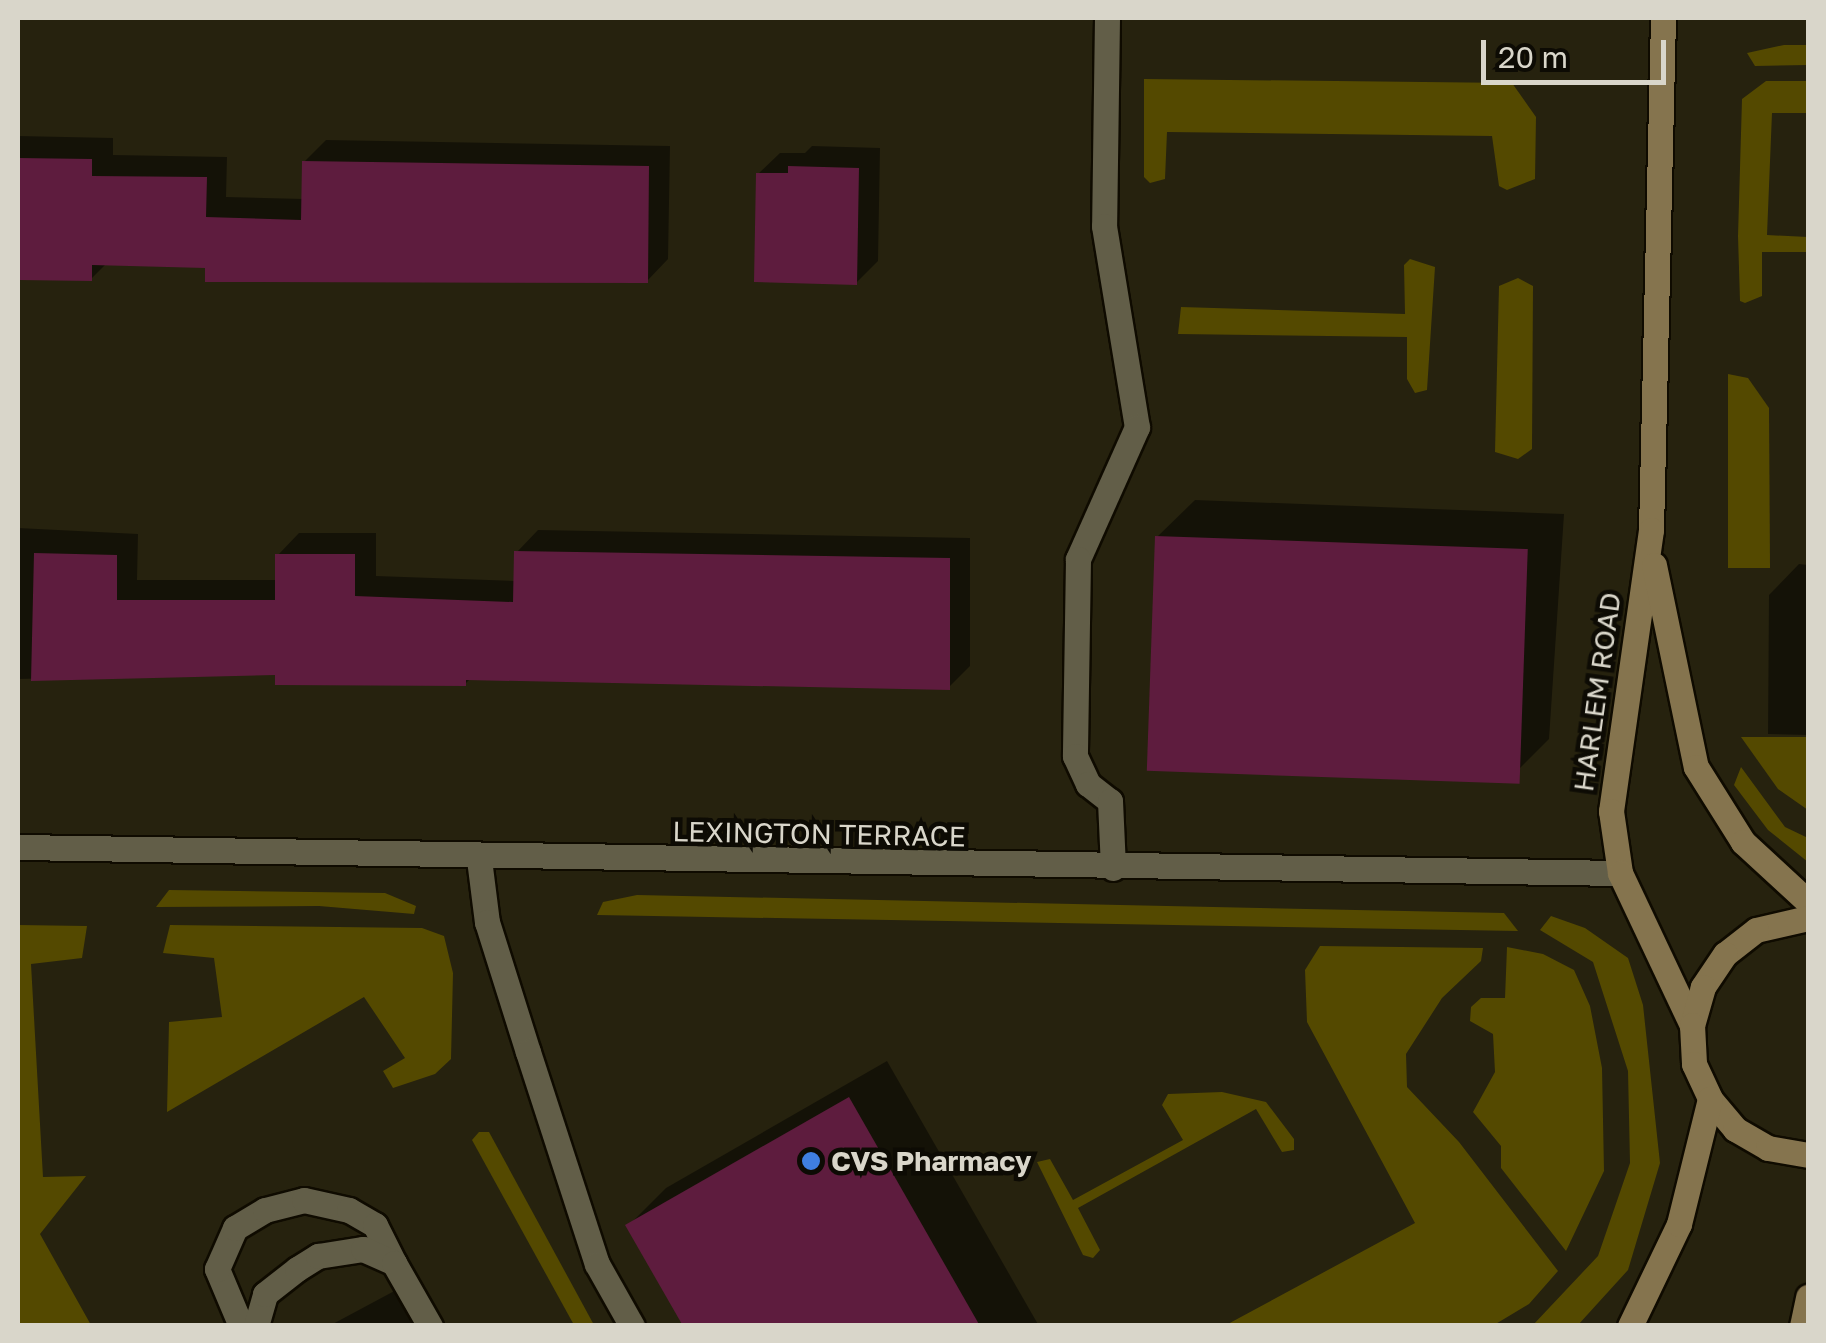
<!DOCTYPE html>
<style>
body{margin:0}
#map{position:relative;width:1826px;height:1343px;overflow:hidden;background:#26220e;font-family:"Golos Text",sans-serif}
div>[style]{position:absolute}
.green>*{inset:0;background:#544900}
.shadow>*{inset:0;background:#0007}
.building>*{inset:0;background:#5e1c3e;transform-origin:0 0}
.roads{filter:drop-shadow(2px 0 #0f0b00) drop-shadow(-2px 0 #0f0b00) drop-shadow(0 2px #0f0b00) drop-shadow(0 -2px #0f0b00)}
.service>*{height:25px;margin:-12.5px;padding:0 12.5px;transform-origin:12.5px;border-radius:12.5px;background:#625e48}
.minor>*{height:25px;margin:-12.5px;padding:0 12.5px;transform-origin:12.5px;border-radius:12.5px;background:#625e48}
.secondary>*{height:25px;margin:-12.5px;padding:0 12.5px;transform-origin:12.5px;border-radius:12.5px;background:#85744e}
.dots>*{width:28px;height:28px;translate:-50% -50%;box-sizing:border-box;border:5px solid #0d0b04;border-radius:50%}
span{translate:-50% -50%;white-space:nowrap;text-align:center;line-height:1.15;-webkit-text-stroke:9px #0d0b04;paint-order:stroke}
.street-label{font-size:28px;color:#d9d6ca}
.poi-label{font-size:28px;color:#d9d6ca;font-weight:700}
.left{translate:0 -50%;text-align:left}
.frame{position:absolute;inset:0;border:20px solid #d9d6ca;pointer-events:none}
.scale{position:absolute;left:1481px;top:40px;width:185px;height:45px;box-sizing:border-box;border:5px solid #d9d6ca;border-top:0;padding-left:12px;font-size:30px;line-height:35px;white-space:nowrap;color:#d9d6ca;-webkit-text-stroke:8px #0d0b04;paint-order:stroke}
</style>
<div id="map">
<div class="green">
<i style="clip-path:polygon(1784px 45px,1808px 45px,1808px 65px,1755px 66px,1747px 53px)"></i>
<i style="clip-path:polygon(1144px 79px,1512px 83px,1536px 117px,1535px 179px,1507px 190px,1499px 186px,1492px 136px,1167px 132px,1165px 179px,1150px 183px,1144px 177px)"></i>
<i style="clip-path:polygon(1766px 81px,1808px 81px,1808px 113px,1772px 113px,1767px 235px,1808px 237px,1808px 252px,1762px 252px,1762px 296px,1745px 303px,1740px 301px,1738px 236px,1742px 99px)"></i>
<i style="clip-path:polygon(1410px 259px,1435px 267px,1427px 390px,1415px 393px,1407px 379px,1407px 337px,1178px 334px,1181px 307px,1405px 314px,1404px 265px)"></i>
<i style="clip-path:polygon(1518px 278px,1533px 286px,1532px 449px,1518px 459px,1495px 452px,1499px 286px)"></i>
<i style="clip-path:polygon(1728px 374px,1748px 378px,1769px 408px,1770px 568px,1728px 568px)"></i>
<i style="clip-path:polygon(1741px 737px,1808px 737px,1808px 810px,1778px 789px)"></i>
<i style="clip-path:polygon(1741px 767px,1785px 827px,1808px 838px,1808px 862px,1768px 830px,1734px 785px)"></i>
<i style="clip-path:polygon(169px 890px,385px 893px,416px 906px,414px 914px,319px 906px,156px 907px)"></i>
<i style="clip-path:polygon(637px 895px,1504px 913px,1518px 931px,597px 915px,603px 902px)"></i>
<i style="clip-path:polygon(1551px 916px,1585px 928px,1628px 958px,1643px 1005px,1660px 1163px,1628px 1270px,1578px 1325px,1533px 1325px,1598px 1256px,1630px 1163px,1628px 1071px,1593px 962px,1540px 930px)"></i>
<i style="clip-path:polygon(18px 925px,87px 926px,82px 958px,31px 964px,43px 1177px,86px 1176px,40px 1234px,91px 1325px,18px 1325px)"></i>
<i style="clip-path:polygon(170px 925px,422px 928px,444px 936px,453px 973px,451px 1059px,435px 1074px,393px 1088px,383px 1071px,405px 1058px,364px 997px,167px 1112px,169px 1022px,222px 1017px,214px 958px,163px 953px)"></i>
<i style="clip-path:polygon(1320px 946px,1483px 948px,1481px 961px,1442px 998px,1406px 1054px,1407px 1087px,1459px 1142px,1558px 1271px,1529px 1304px,1494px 1325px,1226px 1325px,1415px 1223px,1307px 1022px,1305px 970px)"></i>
<i style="clip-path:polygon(1507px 947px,1543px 954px,1574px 970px,1590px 1006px,1602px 1068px,1604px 1171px,1566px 1251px,1501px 1168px,1501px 1146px,1473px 1112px,1495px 1072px,1493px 1034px,1470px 1021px,1471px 1007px,1481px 998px,1505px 998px)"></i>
<i style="clip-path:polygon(1222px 1092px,1266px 1102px,1294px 1139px,1294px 1150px,1282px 1152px,1256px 1109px,1078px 1208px,1100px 1250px,1093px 1258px,1083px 1255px,1037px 1162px,1050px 1159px,1073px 1200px,1183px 1140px,1162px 1105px,1168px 1094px)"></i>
<i style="clip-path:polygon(479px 1132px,489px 1132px,594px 1325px,574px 1325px,472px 1140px)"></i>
</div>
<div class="shadow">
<i style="clip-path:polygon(18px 136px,113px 138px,113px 155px,227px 157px,226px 197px,304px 199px,304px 162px,326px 140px,670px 146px,668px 259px,647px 281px,107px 263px,91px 279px,18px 277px)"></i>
<i style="clip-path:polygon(812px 146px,880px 148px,878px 261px,856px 283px,758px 174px,780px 153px,805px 153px)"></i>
<i style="clip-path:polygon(1195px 500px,1564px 514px,1549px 739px,1511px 777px,1157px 537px)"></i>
<i style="clip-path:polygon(18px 528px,138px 534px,137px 580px,278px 580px,278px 555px,299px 533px,376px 533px,376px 576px,516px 581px,517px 552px,538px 530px,970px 538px,970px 666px,949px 687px,471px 678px,465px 684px,278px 673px,18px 679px)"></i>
<i style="clip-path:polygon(1799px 564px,1808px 565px,1808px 735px,1768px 734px,1769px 595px)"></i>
<i style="clip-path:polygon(887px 1061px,1039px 1326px,686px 1326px,628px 1226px,666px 1188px)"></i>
<i style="clip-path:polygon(413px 1281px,436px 1326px,329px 1326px)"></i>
</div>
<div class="building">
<i style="clip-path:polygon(18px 158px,92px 159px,92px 176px,207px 177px,206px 217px,301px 220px,302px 161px,649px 166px,648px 283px,205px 282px,205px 268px,92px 265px,92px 281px,18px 280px)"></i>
<i style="clip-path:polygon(788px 166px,859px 168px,857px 285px,754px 282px,756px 173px,788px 173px)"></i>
<i style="left:1155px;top:536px;width:373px;height:235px;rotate:2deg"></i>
<i style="clip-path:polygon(514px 551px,950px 558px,950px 690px,466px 680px,466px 686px,275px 685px,275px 675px,31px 681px,34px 553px,117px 555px,117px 600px,275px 600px,275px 554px,355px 554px,355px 596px,513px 602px)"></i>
<i style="clip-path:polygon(849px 1097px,980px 1326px,683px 1326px,625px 1225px)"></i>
</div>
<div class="roads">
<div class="service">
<i style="left:1107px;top:18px;width:208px;rotate:90.8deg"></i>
<i style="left:1104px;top:226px;width:204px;rotate:80.7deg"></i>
<i style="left:1137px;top:427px;width:145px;rotate:114.1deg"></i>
<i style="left:1078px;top:559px;width:197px;rotate:90.9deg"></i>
<i style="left:1075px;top:756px;width:31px;rotate:65deg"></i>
<i style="left:1088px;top:784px;width:28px;rotate:38deg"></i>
<i style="left:1110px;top:801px;width:67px;rotate:87.4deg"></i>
<i style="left:479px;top:859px;width:64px;rotate:82.8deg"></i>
<i style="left:487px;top:922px;width:136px;rotate:72.5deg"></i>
<i style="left:528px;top:1052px;width:223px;rotate:72deg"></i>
<i style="left:597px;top:1264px;width:71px;rotate:60.6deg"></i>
<i style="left:241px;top:1326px;width:62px;rotate:-112.8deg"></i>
<i style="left:217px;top:1269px;width:45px;rotate:-66.3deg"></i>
<i style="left:235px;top:1228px;width:35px;rotate:-31deg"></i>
<i style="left:265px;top:1210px;width:40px;rotate:-14.4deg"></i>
<i style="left:304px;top:1200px;width:46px;rotate:12.5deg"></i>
<i style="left:349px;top:1210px;width:30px;rotate:30deg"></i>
<i style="left:375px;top:1225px;width:42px;rotate:63.4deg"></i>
<i style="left:256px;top:1326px;width:33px;rotate:-74deg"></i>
<i style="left:265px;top:1294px;width:41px;rotate:-38deg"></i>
<i style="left:297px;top:1269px;width:25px;rotate:-32deg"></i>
<i style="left:318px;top:1256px;width:46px;rotate:-8.8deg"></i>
<i style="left:363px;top:1249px;width:34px;rotate:24deg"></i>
<i style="left:394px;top:1263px;width:73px;rotate:60.3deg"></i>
</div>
<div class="minor">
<i style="left:18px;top:847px;width:1602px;rotate:0.93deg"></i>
</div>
<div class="secondary">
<i style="left:1663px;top:18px;width:512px;rotate:91.34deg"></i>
<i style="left:1651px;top:530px;width:284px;rotate:98.1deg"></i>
<i style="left:1611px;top:811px;width:63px;rotate:81.7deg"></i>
<i style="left:1620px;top:873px;width:168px;rotate:64.7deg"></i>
<i style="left:1654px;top:565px;width:206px;rotate:78.3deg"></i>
<i style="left:1696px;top:767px;width:89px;rotate:57.9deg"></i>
<i style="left:1743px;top:842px;width:88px;rotate:42.7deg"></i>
<i style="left:1808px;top:918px;width:53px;rotate:167deg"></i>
<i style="left:1756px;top:930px;width:39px;rotate:142deg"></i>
<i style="left:1725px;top:954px;width:40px;rotate:124deg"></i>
<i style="left:1703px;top:987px;width:40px;rotate:106deg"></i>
<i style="left:1692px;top:1025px;width:39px;rotate:87deg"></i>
<i style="left:1694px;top:1064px;width:38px;rotate:65deg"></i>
<i style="left:1710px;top:1099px;width:39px;rotate:50deg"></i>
<i style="left:1735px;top:1129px;width:38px;rotate:30deg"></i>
<i style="left:1768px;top:1148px;width:41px;rotate:9.9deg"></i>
<i style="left:1630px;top:1326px;width:113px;rotate:-64.3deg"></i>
<i style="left:1679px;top:1224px;width:129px;rotate:-76.1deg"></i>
<i style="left:1802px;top:1326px;width:30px;rotate:-78deg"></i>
</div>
</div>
<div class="dots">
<i style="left:811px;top:1161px;background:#3f7fe0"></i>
</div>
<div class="street-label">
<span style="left:1597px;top:692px;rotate:-82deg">HARLEM ROAD</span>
<span style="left:819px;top:834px;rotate:1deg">LEXINGTON TERRACE</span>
</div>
<div class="poi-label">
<span class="left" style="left:831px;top:1161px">CVS Pharmacy</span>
</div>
<div class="frame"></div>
<div class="scale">20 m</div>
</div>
